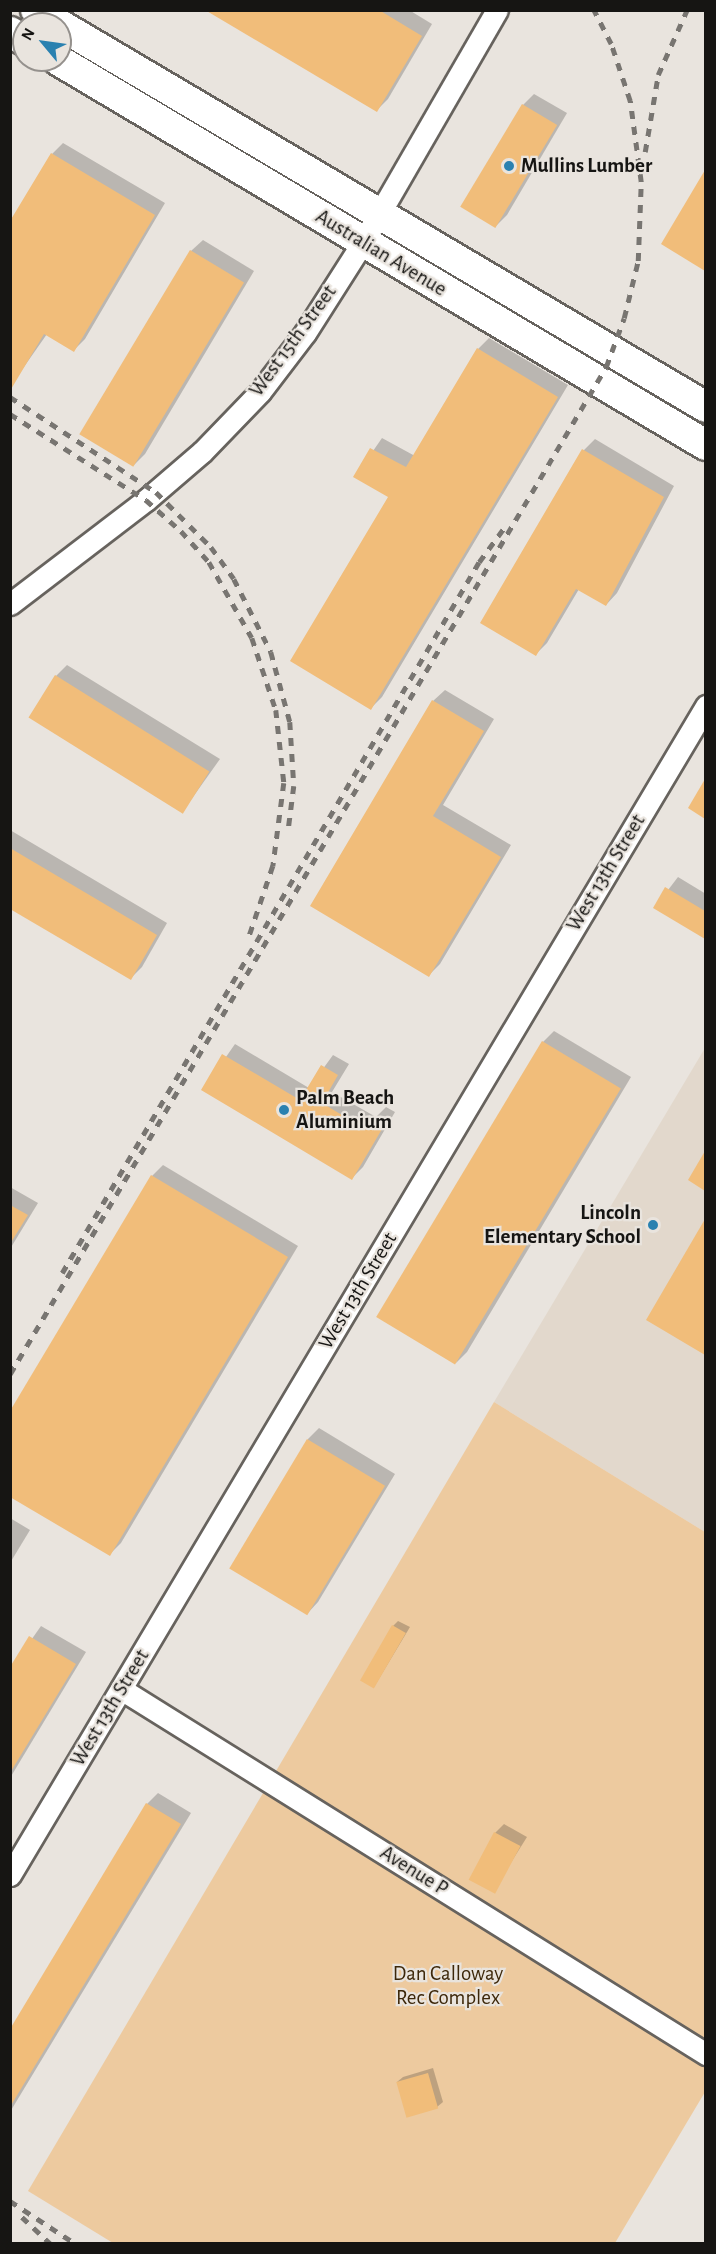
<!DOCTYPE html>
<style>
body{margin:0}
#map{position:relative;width:716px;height:2254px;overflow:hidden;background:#e9e4de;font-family:"Alegreya Sans",sans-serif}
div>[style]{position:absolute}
.built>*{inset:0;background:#e2d8cc}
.green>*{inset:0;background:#edca9f}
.shadow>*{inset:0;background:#0003}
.building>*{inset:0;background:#f1bd7a;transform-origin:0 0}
.roads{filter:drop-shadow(2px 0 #67635e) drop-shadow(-2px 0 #67635e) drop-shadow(0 2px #67635e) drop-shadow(0 -2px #67635e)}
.street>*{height:21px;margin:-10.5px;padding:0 10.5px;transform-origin:10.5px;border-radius:10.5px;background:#fff}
.secondary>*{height:30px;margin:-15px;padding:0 15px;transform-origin:15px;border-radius:15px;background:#fff}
.rail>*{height:4.5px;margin-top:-2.25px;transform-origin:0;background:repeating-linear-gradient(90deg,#787571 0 8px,transparent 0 16px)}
.dots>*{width:16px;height:16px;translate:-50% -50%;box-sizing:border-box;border:3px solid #e9e4de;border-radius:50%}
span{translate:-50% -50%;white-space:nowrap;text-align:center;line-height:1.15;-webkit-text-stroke:4.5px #e9e4de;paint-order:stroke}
.poi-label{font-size:21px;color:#161513;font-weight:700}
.left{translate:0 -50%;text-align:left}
.right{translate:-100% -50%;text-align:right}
.street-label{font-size:21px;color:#161513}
.park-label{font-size:21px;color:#3d2709}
.frame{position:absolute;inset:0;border:12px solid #161513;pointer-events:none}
.north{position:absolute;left:12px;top:12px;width:60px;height:60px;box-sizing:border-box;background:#e9e4de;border:2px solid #95918d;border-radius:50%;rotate:299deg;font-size:16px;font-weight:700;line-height:24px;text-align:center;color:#161513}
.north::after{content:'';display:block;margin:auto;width:21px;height:27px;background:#2a81b0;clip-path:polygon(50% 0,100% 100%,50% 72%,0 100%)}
</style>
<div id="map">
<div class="built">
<i style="clip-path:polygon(705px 1048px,705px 1532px,494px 1402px)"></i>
</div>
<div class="green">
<i style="clip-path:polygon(494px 1402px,705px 1532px,705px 2092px,615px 2243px,113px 2243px,28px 2191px)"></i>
</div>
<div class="shadow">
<i style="clip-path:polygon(208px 10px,409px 10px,432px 24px,388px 99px,377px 110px)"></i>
<i style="clip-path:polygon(534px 94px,567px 113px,507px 215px,496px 226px,523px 105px)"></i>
<i style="clip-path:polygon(63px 143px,165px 203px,85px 339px,74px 350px,47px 334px,19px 374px,52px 154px)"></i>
<i style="clip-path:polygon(706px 173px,706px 269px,663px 244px)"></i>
<i style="clip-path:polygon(203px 240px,254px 271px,145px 454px,134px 465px,191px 251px)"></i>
<i style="clip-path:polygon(489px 338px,568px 385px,382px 697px,371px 708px,390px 496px,355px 477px,382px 438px,415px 456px,478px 349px)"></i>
<i style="clip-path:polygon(595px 439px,674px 486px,617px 593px,606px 605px,579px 589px,547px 643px,536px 654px,584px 450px)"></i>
<i style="clip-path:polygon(67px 665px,220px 759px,183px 811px,56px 676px)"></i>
<i style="clip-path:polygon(445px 690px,494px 719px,443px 805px,511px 845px,440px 964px,429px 975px,433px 701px)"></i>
<i style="clip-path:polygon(10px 830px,167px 923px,142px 967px,131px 978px,10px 907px)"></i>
<i style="clip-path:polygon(678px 877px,706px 894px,706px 937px,655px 907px)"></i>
<i style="clip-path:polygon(554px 1031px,631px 1077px,467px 1352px,456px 1363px,543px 1042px)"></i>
<i style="clip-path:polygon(235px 1044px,309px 1088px,333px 1055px,349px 1064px,332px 1092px,376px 1117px,386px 1107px,395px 1112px,363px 1167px,352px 1178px,203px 1090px)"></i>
<i style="clip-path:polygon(163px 1165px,298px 1246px,121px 1543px,110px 1554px,152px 1176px)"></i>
<i style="clip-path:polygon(10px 1187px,38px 1203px,10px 1249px)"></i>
<i style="clip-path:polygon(706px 1222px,706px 1353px,648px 1320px)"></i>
<i style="clip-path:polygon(319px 1428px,395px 1474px,318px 1602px,307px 1614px,308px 1439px)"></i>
<i style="clip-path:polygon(10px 1518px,30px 1530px,10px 1563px)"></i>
<i style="clip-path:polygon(398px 1621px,410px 1627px,374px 1687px,393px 1626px)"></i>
<i style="clip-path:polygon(41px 1626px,86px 1652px,10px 1778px,10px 1670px)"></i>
<i style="clip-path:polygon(158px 1793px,191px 1813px,10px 2112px,10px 2032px,147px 1804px)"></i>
<i style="clip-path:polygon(504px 1824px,527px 1837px,493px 1891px,495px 1833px)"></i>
<i style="clip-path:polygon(433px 2068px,443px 2102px,437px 2107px,397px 2082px,403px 2077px)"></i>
</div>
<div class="building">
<i style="clip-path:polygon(205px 10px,379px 10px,422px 36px,377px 112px)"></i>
<i style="left:522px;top:104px;width:41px;height:120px;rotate:31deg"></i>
<i style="clip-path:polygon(51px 153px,155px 215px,74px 352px,44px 334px,10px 391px,10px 221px)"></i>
<i style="clip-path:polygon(705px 170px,705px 271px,661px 244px)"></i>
<i style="left:190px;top:250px;width:63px;height:215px;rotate:31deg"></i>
<i style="clip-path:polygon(477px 348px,558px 397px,371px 710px,290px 661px,388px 497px,353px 477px,370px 448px,406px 467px)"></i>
<i style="clip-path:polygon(582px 449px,664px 497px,606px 606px,576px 589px,536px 656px,480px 623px)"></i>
<i style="left:55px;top:675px;width:182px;height:50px;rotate:32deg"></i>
<i style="clip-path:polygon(432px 700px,484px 731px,433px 816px,501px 857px,429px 977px,310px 906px)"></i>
<i style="clip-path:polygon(705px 779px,705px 819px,688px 808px)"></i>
<i style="clip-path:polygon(10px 848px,157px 935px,131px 980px,10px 909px)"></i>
<i style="clip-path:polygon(665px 887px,705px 911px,705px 939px,653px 908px)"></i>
<i style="left:542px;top:1041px;width:92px;height:322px;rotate:31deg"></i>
<i style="clip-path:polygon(222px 1054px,300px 1100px,321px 1065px,338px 1075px,322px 1103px,367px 1130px,374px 1117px,385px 1124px,352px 1180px,201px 1090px)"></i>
<i style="clip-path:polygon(705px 1151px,705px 1191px,688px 1180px)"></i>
<i style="clip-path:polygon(151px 1175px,288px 1257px,110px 1556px,10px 1497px,10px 1411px)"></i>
<i style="clip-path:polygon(10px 1205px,28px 1215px,10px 1244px)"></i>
<i style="clip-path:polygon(705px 1219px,705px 1355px,646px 1320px)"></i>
<i style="left:307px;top:1439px;width:91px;height:151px;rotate:31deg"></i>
<i style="left:392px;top:1625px;width:16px;height:64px;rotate:30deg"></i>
<i style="clip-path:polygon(29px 1636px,76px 1664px,10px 1773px,10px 1667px)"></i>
<i style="clip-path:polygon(146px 1803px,181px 1824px,10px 2107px,10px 2029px)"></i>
<i style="left:494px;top:1832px;width:30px;height:54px;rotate:28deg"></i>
<i style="left:428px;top:2073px;width:37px;height:33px;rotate:74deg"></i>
</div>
<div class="roads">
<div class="street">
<i style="left:10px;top:604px;width:171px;rotate:-37.4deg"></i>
<i style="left:146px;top:500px;width:74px;rotate:-40.6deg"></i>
<i style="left:202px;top:452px;width:83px;rotate:-46deg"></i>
<i style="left:260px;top:392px;width:74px;rotate:-52.7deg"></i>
<i style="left:305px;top:333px;width:108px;rotate:-57.5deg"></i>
<i style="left:363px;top:242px;width:268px;rotate:-60deg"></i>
<i style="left:121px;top:1689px;width:690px;rotate:31.96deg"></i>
<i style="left:10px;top:1875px;width:1361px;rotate:-59.23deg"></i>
</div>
<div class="secondary">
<i style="left:36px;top:10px;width:26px;rotate:32deg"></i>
<i style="left:60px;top:25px;width:750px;rotate:30.6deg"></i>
<i style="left:10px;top:32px;width:16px;rotate:30deg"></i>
<i style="left:58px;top:60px;width:754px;rotate:30.72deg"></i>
</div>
</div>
<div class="rail">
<i style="left:645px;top:152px;width:78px;rotate:-80.4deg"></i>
<i style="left:658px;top:75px;width:71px;rotate:-66deg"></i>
<i style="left:10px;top:397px;width:174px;rotate:33.1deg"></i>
<i style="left:156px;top:492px;width:78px;rotate:45deg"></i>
<i style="left:211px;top:547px;width:39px;rotate:54deg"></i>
<i style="left:234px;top:579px;width:82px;rotate:63.1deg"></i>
<i style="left:271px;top:652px;width:73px;rotate:74.8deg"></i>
<i style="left:290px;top:722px;width:64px;rotate:86.4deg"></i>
<i style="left:294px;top:786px;width:47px;rotate:97.3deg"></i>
<i style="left:10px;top:414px;width:161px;rotate:32.3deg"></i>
<i style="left:146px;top:500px;width:47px;rotate:41.5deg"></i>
<i style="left:181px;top:531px;width:42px;rotate:47.9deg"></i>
<i style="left:209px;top:562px;width:87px;rotate:60.5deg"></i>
<i style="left:252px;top:638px;width:76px;rotate:71.6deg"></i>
<i style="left:276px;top:710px;width:73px;rotate:83.7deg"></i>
<i style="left:284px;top:783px;width:84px;rotate:97.5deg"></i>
<i style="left:273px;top:866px;width:78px;rotate:108.7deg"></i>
<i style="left:62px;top:1273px;width:824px;rotate:-59.61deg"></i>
<i style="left:479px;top:562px;width:42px;rotate:-53.7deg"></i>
<i style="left:10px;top:1374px;width:1170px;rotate:-59.38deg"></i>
<i style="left:606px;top:367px;width:52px;rotate:-69.8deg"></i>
<i style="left:624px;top:318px;width:59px;rotate:-76.2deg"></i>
<i style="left:638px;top:261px;width:79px;rotate:-87.8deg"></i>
<i style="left:641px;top:182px;width:82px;rotate:-97.7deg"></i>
<i style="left:630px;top:101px;width:60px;rotate:-108.4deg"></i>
<i style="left:611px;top:44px;width:38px;rotate:-117deg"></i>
<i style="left:10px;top:2201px;width:79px;rotate:33.1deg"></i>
<i style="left:22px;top:2217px;width:40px;rotate:43deg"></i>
</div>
<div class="dots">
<i style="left:509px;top:166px;background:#2a81b0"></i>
<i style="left:284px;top:1110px;background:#2a81b0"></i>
<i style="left:653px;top:1225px;background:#2a81b0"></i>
</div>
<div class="poi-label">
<span class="left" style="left:521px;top:166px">Mullins Lumber</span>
<span class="left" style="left:296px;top:1110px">Palm Beach<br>Aluminium</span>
<span class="right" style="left:641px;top:1225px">Lincoln<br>Elementary School</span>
</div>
<div class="street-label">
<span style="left:381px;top:253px;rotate:31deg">Australian Avenue</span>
<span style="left:293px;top:341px;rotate:-54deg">West 15th Street</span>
<span style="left:606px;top:873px;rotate:-59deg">West 13th Street</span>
<span style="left:358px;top:1291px;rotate:-59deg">West 13th Street</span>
<span style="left:110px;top:1708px;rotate:-59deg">West 13th Street</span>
<span style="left:414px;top:1871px;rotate:32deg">Avenue P</span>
</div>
<div class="park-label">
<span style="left:448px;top:1986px">Dan Calloway<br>Rec Complex</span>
</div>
<div class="frame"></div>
<div class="north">N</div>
</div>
